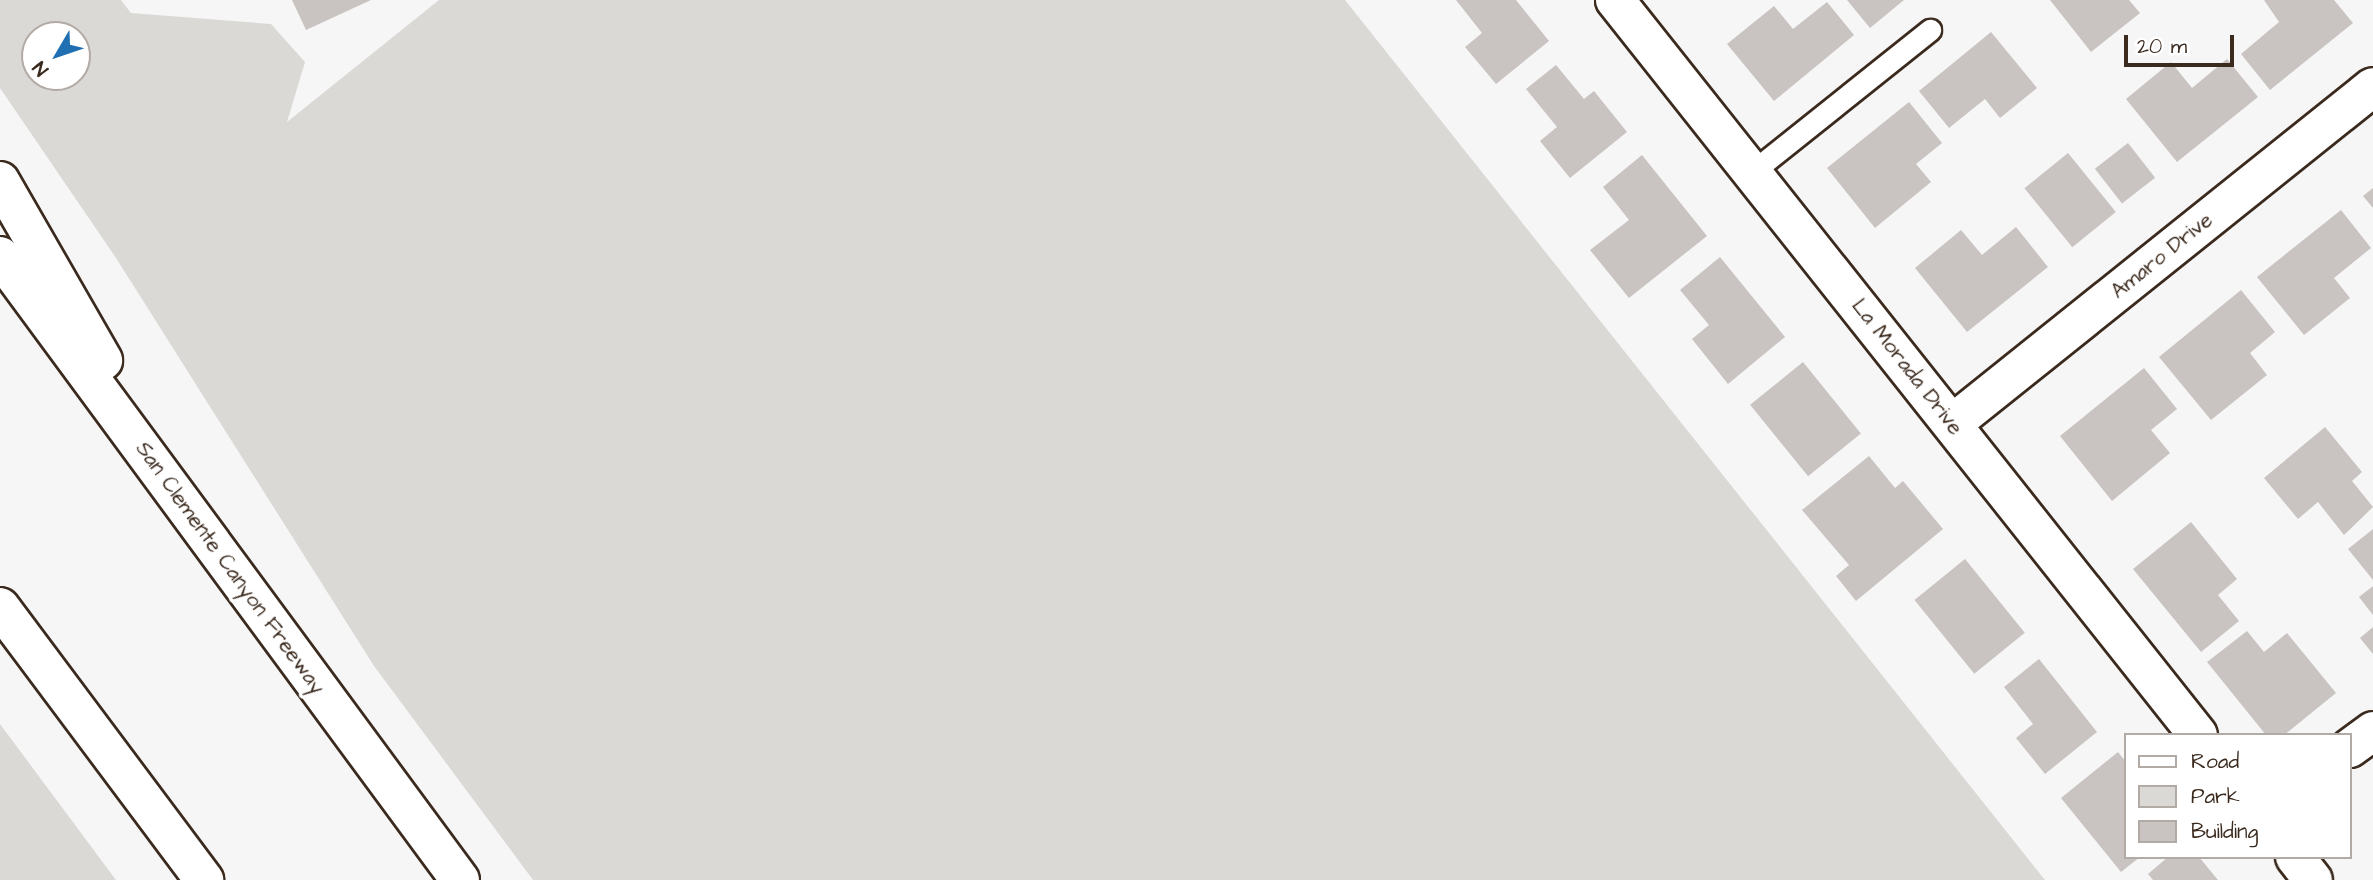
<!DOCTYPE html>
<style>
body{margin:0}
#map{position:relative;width:2373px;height:880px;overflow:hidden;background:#f7f6f6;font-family:"Architects Daughter",sans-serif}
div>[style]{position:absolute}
.green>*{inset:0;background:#dbd9d6}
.building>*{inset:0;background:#c9c3c1;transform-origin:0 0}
.roads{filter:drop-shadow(2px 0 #3b2a1e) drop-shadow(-2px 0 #3b2a1e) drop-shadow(0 2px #3b2a1e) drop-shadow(0 -2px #3b2a1e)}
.lane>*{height:21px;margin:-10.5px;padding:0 10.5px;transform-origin:10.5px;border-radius:10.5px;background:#fff}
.street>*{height:38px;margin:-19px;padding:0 19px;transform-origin:19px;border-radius:19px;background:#fff}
.highway>*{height:38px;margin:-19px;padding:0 19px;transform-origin:19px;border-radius:19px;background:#fff}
span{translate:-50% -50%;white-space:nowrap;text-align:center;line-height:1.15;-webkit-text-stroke:7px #fff;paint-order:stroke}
.street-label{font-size:21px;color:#3b2a1e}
.legend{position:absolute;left:2124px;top:733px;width:228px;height:126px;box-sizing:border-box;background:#fff;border:2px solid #b1aaa5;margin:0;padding:9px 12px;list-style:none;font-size:21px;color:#3b2a1e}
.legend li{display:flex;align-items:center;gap:14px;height:35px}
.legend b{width:35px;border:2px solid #b1aaa5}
.north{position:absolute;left:21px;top:21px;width:70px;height:70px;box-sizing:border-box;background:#fff;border:2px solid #b1aaa5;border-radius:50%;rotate:231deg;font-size:19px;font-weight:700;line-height:28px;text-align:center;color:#3b2a1e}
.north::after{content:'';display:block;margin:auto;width:24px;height:32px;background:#1f6fb2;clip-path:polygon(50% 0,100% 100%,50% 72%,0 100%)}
.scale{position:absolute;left:2124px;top:35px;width:110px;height:32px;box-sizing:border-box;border:4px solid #3b2a1e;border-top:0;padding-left:9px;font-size:21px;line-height:24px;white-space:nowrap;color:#3b2a1e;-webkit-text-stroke:5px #fff;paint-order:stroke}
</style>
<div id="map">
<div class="green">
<i style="clip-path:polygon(evenodd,0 0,121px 0,131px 13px,271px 24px,305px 62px,287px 122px,439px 0,1345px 0,2045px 880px,533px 880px,374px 666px,116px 258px,0 88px,0 0,77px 35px,77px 77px,35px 77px,35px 35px,77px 35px)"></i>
<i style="clip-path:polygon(0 724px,116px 880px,0 880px)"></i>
</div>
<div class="building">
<i style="clip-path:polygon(292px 0,371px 0,306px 30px)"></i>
<i style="clip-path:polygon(1456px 0,1516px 0,1549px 41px,1496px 84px,1465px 47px,1482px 33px)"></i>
<i style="clip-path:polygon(1847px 0,1904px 0,1870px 28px)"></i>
<i style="clip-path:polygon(2050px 0,2129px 0,2140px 13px,2091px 52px)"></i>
<i style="clip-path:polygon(2264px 0,2334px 0,2353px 23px,2270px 90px,2241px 54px,2279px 22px)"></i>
<i style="clip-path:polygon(1827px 2px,1854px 35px,1774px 101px,1727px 44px,1774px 6px,1793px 29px)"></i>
<i style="clip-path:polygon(1991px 32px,2037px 88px,2000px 118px,1985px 99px,1949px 128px,1919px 91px)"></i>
<i style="clip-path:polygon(2227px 59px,2258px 97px,2177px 162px,2126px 99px,2171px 62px,2192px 88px)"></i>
<i style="clip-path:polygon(1556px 65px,1584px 99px,1594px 91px,1627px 132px,1570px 178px,1540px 141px,1557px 127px,1526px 89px)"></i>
<i style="clip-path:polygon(1909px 102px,1942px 143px,1916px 164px,1931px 182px,1875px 228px,1827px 168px)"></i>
<i style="left:2128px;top:143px;width:44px;height:42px;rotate:52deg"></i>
<i style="left:2068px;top:153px;width:76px;height:56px;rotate:51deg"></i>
<i style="clip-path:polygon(1642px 155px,1707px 236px,1629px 298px,1590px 250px,1629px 220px,1603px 187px)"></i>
<i style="clip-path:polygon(2373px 188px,2373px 208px,2363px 196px)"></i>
<i style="clip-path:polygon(2341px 210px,2371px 248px,2334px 278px,2350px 298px,2304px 335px,2257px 277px)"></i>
<i style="clip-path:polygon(2016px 227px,2048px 267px,1967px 332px,1915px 268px,1961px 230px,1982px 255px)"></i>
<i style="clip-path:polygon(1720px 257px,1785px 337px,1728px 384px,1692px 339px,1709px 325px,1680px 290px)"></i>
<i style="clip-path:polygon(2241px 290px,2275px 332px,2250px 353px,2267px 375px,2211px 420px,2159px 357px)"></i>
<i style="left:1803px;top:362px;width:92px;height:68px;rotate:51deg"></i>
<i style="clip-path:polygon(2144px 368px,2177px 409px,2151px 430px,2170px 453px,2112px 501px,2060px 436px)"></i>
<i style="clip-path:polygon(2325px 427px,2362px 472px,2352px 481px,2373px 507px,2344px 535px,2318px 502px,2298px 519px,2264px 478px)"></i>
<i style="clip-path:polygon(1869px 456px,1895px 488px,1903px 481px,1943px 529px,1856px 601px,1836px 576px,1849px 565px,1802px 510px)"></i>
<i style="clip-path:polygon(2191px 522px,2237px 579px,2218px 595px,2239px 621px,2201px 652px,2133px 569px)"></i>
<i style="clip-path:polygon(2373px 529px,2373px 580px,2348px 549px)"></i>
<i style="left:1965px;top:559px;width:95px;height:65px;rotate:51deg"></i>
<i style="clip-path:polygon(2373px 586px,2373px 615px,2359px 597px)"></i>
<i style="clip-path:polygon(2373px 627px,2373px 654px,2360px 638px)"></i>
<i style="clip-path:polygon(2247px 631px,2264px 652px,2287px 633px,2336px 693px,2284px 735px,2266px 735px,2207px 662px)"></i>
<i style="clip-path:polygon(2039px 659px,2097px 732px,2045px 774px,2016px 738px,2033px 724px,2004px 687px)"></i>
<i style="clip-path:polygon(2118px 752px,2126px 762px,2126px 857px,2140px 857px,2121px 872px,2061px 798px)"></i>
<i style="clip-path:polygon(2168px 857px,2199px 857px,2218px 880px,2153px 880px,2148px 874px)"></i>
</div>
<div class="roads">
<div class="lane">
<i style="left:1752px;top:172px;width:228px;rotate:-38.6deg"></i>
</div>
<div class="street">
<i style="left:1615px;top:0;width:938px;rotate:51.58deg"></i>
<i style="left:1952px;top:424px;width:539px;rotate:-38.68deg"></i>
<i style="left:2350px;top:748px;width:29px;rotate:-36deg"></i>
<i style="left:2295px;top:857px;width:29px;rotate:52deg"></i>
</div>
<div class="highway">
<i style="left:0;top:181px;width:207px;rotate:60.1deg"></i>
<i style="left:0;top:256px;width:775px;rotate:53.6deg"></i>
<i style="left:0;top:607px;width:341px;rotate:53.2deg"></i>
</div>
</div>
<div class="street-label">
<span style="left:2162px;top:256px;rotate:-39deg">Amaro Drive</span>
<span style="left:1907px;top:367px;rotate:52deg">La Morada Drive</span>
<span style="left:230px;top:568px;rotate:54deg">San Clemente Canyon Freeway</span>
</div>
<ul class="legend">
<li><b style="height:9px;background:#fff"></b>Road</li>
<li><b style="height:19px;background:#dbd9d6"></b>Park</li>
<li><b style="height:19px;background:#c9c3c1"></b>Building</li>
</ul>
<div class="north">N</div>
<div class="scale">20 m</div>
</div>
